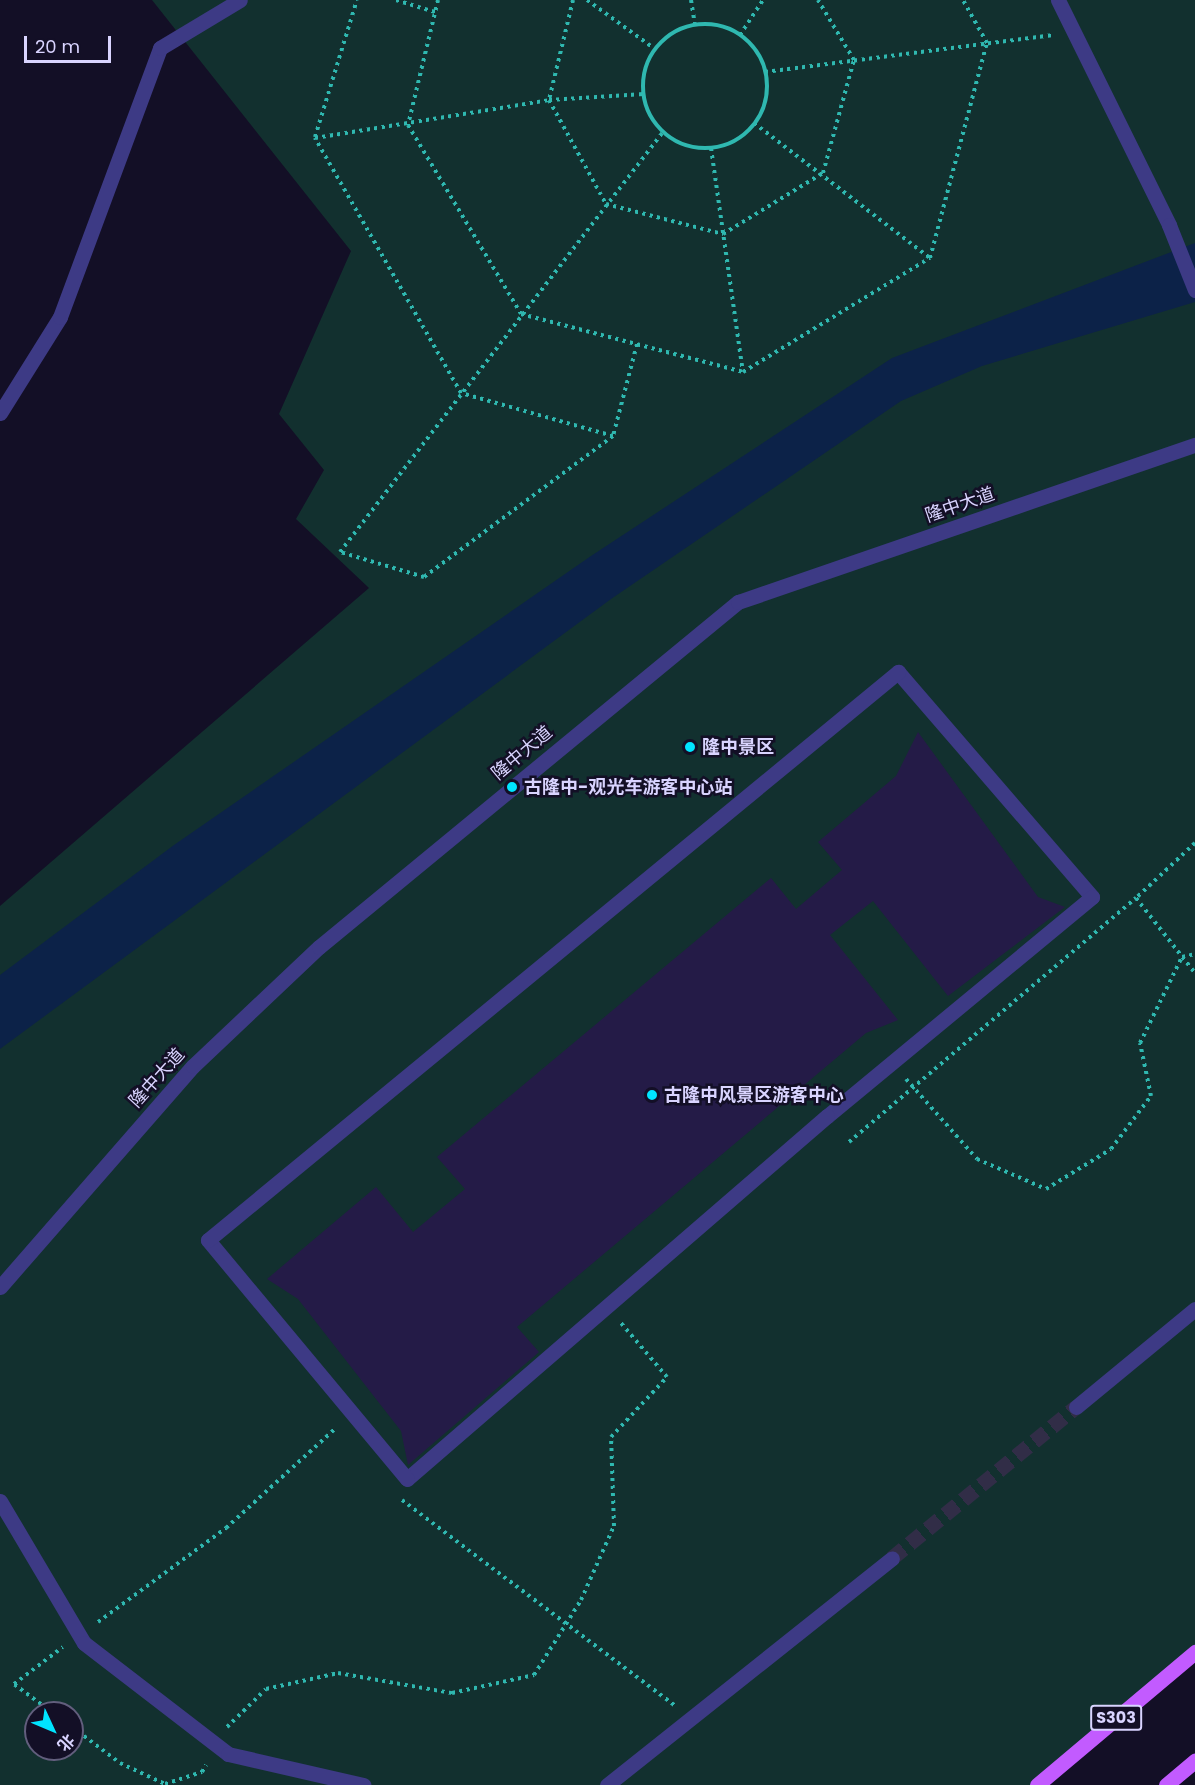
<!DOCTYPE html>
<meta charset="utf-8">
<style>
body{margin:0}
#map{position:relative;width:1195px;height:1785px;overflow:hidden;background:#130f26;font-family:Poppins,"Noto Sans SC",sans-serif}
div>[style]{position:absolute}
.green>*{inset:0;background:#12302f}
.water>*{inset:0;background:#0c2248}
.building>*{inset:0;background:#241b47}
.minor-tunnel>*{height:15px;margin-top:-7.5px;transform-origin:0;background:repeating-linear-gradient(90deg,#312d47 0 15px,transparent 0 23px)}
.path>*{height:4px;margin-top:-2px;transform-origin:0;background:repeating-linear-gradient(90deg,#2fb8b0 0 3px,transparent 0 7.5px)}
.path>.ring{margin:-2px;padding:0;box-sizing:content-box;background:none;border:4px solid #2fb8b0;border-radius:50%}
.minor>*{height:15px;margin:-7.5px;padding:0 7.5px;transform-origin:7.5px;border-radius:7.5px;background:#3d3a85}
.major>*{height:15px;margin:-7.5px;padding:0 7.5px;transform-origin:7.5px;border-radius:7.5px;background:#c25bff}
.dots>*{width:16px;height:16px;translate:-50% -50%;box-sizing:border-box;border:3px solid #130f26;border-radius:50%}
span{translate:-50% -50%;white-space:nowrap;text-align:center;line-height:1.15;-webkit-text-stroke:5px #130f26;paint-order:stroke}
.shield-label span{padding:2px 4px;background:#130f26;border:2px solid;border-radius:4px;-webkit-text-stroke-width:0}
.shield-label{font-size:16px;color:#d9d4ff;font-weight:700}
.street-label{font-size:18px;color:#d9d4ff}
.poi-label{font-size:18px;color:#d9d4ff;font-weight:700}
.left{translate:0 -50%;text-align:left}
.north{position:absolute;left:24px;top:1701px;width:60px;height:60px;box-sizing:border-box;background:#130f26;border:2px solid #625e7d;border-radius:50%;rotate:134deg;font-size:16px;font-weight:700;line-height:24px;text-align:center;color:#d9d4ff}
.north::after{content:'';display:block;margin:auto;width:21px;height:27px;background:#00e5ff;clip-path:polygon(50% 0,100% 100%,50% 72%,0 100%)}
.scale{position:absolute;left:24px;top:36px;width:87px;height:27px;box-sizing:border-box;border:3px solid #d9d4ff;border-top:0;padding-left:8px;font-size:18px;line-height:21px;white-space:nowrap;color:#d9d4ff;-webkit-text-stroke:4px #130f26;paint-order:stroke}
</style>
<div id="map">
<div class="green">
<i style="clip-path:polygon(evenodd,152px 0,1195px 0,1195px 1657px,1039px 1785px,0 1785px,0 906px,369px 588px,296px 519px,324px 470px,279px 414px,351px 251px,152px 0,36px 1713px,72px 1713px,72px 1749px,36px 1749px,36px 1713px)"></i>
</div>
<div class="water">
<i style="clip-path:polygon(1195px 243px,1195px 302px,982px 366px,901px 401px,611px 599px,0 1049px,0 975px,174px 845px,591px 556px,892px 358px)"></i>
</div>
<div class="building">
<i style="clip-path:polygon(918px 732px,1038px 897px,1065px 907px,948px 996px,873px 901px,830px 935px,898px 1020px,866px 1033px,517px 1327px,539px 1352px,408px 1465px,401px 1431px,298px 1299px,267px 1279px,376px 1187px,413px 1232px,465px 1189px,437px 1157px,771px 878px,796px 909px,842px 870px,818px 842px,896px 776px)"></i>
</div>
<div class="minor-tunnel">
<i style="left:892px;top:1558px;width:238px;rotate:-39.4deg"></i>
</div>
<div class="path">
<i style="left:396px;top:0;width:41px;rotate:17.1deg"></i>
<i style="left:438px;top:0;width:129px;rotate:103.5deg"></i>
<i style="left:408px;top:125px;width:220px;rotate:59.1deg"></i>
<i style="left:521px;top:314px;width:229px;rotate:14.6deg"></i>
<i style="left:743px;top:372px;width:219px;rotate:-31.4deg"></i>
<i style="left:930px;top:258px;width:222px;rotate:-75.2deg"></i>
<i style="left:987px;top:43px;width:49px;rotate:-119.2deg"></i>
<i style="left:573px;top:0;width:103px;rotate:103.5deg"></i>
<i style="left:549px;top:100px;width:119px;rotate:61.3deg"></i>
<i style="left:606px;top:204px;width:121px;rotate:14.4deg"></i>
<i style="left:723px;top:234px;width:117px;rotate:-31.4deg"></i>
<i style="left:823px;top:173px;width:117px;rotate:-74.7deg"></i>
<i style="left:854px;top:60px;width:70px;rotate:-121deg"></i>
<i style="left:587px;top:0;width:84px;rotate:35.8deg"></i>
<i style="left:691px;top:0;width:24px;rotate:81deg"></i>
<i class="ring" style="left:643px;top:24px;width:120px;height:120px"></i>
<i style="left:740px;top:35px;width:42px;rotate:-56.7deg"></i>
<i style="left:765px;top:72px;width:289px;rotate:-7.3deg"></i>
<i style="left:754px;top:123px;width:222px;rotate:37.5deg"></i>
<i style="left:315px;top:137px;width:143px;rotate:-73deg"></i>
<i style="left:711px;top:148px;width:226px;rotate:81.9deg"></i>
<i style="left:637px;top:344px;width:95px;rotate:104.6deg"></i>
<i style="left:613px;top:436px;width:158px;rotate:-164.2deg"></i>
<i style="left:461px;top:393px;width:294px;rotate:-119.8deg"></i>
<i style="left:315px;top:138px;width:237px;rotate:-9.2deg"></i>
<i style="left:549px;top:100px;width:95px;rotate:-3.6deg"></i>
<i style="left:613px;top:436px;width:236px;rotate:143.3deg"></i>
<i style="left:424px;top:577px;width:88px;rotate:-163.4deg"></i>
<i style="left:340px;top:552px;width:530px;rotate:-52.44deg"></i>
<i style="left:1195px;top:843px;width:81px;rotate:137deg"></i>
<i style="left:1136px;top:898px;width:95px;rotate:51.8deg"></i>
<i style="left:906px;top:1079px;width:107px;rotate:48.4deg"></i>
<i style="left:977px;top:1159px;width:75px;rotate:23.5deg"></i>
<i style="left:1046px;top:1189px;width:76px;rotate:-31.6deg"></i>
<i style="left:1111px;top:1149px;width:66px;rotate:-53deg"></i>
<i style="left:1151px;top:1096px;width:54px;rotate:-101.7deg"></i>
<i style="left:1140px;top:1043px;width:96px;rotate:-64deg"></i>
<i style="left:1182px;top:957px;width:13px;rotate:-13deg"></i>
<i style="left:849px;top:1142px;width:377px;rotate:-40.4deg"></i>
<i style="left:402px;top:1500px;width:341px;rotate:37deg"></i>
<i style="left:98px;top:1622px;width:159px;rotate:-36.3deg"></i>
<i style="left:226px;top:1528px;width:149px;rotate:-42.3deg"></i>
<i style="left:53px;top:1713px;width:49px;rotate:-143.4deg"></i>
<i style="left:14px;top:1684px;width:61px;rotate:-37.1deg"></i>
<i style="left:72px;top:1727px;width:60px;rotate:36.9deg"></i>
<i style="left:120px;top:1763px;width:50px;rotate:25deg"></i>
<i style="left:165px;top:1784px;width:39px;rotate:-18deg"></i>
<i style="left:202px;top:1772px;width:8px;rotate:-60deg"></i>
<i style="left:227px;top:1727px;width:54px;rotate:-44.3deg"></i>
<i style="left:266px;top:1689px;width:74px;rotate:-12.5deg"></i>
<i style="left:338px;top:1673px;width:116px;rotate:10deg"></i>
<i style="left:452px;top:1693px;width:84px;rotate:-12.4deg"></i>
<i style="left:534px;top:1675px;width:89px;rotate:-57.9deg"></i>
<i style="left:581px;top:1600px;width:81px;rotate:-66deg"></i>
<i style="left:614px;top:1526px;width:89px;rotate:-91.9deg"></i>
<i style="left:611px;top:1437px;width:82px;rotate:-47deg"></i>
<i style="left:667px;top:1377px;width:71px;rotate:-130.4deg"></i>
</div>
<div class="minor">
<i style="left:1058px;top:0;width:251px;rotate:63.7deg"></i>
<i style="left:1169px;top:225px;width:70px;rotate:68.2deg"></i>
<i style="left:0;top:413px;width:113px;rotate:-58deg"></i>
<i style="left:60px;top:317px;width:287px;rotate:-69.6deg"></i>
<i style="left:160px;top:48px;width:93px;rotate:-31deg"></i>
<i style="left:898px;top:672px;width:297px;rotate:49.2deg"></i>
<i style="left:1092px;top:897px;width:344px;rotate:140.4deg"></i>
<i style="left:827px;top:1116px;width:555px;rotate:139.16deg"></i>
<i style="left:407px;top:1479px;width:311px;rotate:-129.8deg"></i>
<i style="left:208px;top:1240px;width:894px;rotate:-39.46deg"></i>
<i style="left:0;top:1287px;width:293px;rotate:-48.9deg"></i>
<i style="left:193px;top:1066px;width:173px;rotate:-43.4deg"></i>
<i style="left:319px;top:947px;width:543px;rotate:-39.47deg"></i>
<i style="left:738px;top:602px;width:483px;rotate:-19deg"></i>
<i style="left:1076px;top:1407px;width:154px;rotate:-39.5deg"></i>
<i style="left:0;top:1501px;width:165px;rotate:59.4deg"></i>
<i style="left:84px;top:1643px;width:182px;rotate:37.6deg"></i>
<i style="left:228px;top:1754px;width:139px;rotate:12.9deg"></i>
<i style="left:607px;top:1785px;width:364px;rotate:-38.5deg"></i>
</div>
<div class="major">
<i style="left:1037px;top:1785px;width:207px;rotate:-40.1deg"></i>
<i style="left:1166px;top:1785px;width:38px;rotate:-40deg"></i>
</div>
<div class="dots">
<i style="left:690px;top:747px;background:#00e5ff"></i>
<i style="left:512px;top:787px;background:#00e5ff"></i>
<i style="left:652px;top:1095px;background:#00e5ff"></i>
</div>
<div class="shield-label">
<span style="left:1116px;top:1718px">S303</span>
</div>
<div class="street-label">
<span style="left:960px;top:505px;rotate:-19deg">隆中大道</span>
<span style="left:522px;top:753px;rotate:-40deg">隆中大道</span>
<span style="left:157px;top:1078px;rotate:-48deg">隆中大道</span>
</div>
<div class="poi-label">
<span class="left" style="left:702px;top:747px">隆中景区</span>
<span class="left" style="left:524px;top:787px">古隆中-观光车游客中心站</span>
<span class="left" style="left:664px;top:1095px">古隆中风景区游客中心</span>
</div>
<div class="north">北</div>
<div class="scale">20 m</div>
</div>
